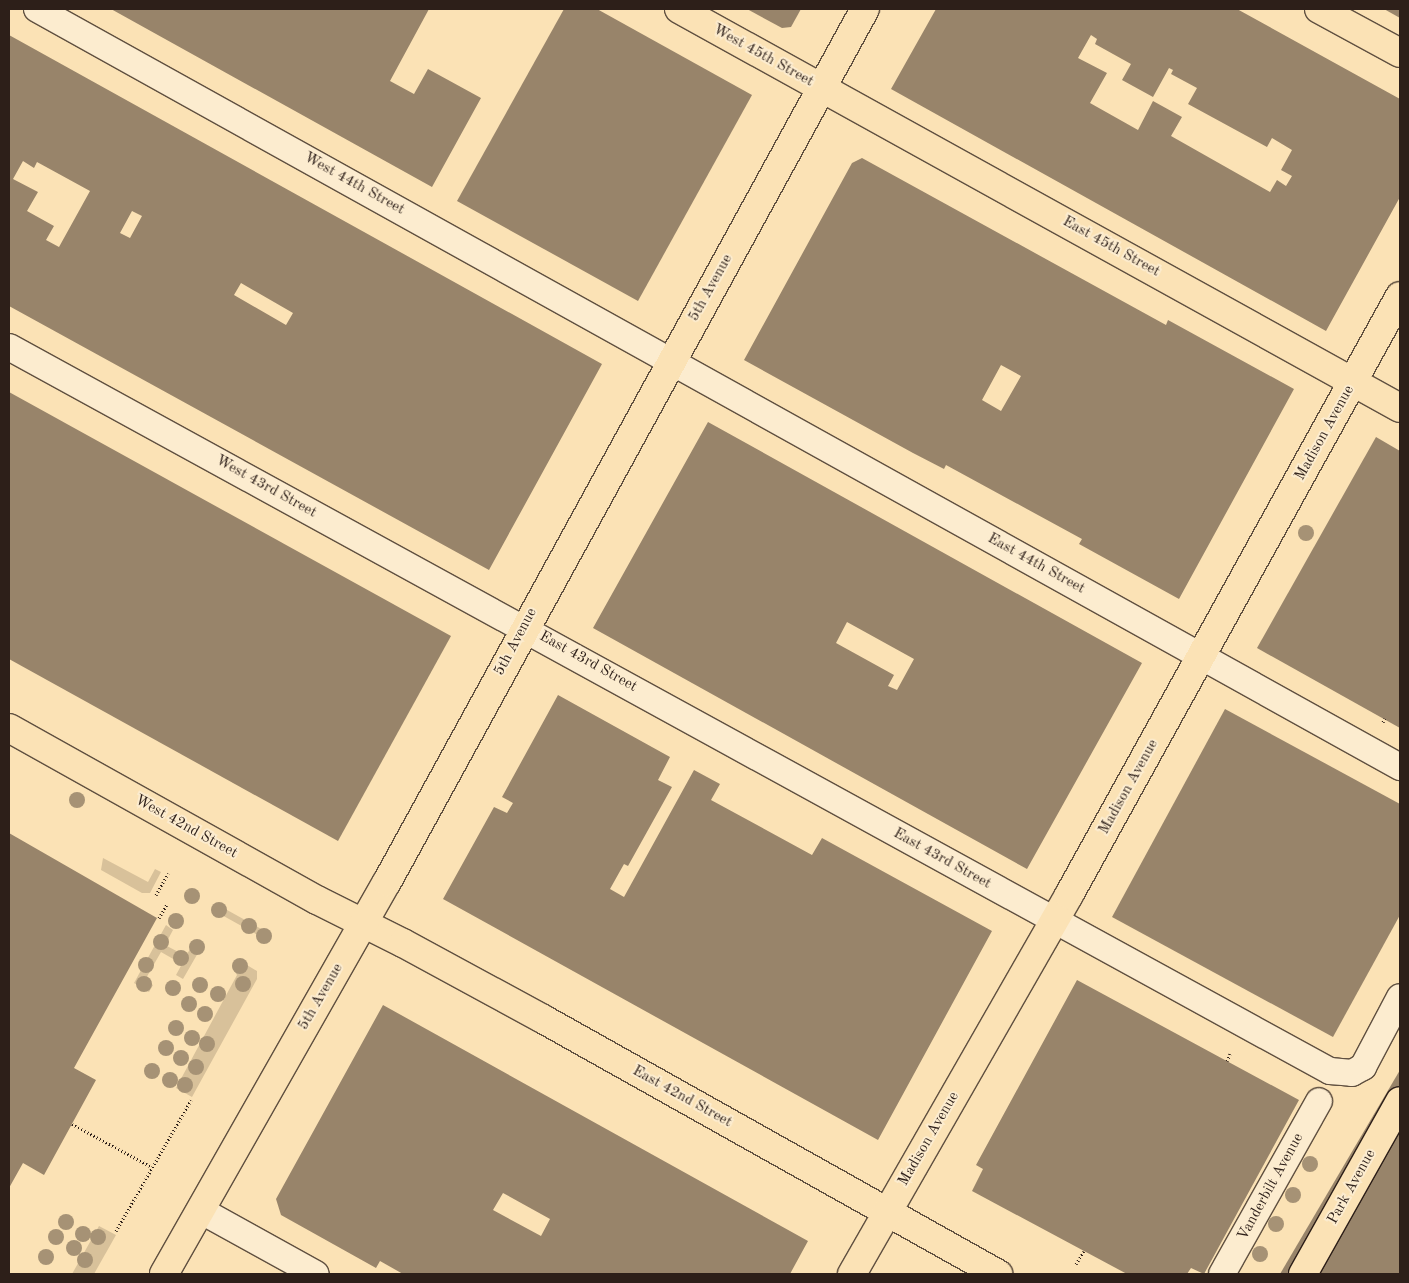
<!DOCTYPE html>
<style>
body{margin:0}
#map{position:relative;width:1409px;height:1283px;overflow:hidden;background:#fbe2b5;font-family:"Old Standard TT",serif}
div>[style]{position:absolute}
.green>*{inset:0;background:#d8c19a;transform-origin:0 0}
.building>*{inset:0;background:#98846a}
.path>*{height:3px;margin-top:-1.5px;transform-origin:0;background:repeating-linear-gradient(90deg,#2d1f19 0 1px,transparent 0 3.5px)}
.roads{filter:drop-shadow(1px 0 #605040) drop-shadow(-1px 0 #605040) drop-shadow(0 1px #605040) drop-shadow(0 -1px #605040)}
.minor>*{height:26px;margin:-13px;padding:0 13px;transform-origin:13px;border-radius:13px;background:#fceccf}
.major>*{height:28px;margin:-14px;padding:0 14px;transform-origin:14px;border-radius:14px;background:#fbe2b5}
.bridges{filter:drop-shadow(1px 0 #2d1f19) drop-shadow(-1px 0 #2d1f19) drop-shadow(0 1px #2d1f19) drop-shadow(0 -1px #2d1f19)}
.major-bridge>*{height:28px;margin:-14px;padding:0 14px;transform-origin:14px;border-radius:14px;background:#fbe2b5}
.trees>*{width:16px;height:16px;margin:-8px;border-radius:50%;background:#a69275}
span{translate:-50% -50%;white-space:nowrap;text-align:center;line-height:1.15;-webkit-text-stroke:4px #fceccf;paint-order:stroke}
.street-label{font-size:15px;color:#2d1f19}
.frame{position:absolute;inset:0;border:10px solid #2d1f19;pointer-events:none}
</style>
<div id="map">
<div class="green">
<i style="clip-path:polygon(103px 858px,148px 882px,155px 869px,161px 872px,150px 893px,142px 893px,101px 870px)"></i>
<i style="left:218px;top:905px;width:60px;height:7px;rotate:29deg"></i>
<i style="clip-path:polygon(166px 925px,173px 930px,165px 945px,186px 956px,194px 942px,202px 946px,183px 979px,176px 975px,182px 964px,161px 952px,145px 980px,153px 985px,149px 992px,134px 983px)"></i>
<i style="clip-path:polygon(237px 959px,257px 971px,257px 979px,192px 1097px,176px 1088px,237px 975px,232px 967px)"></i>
<i style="clip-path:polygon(99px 1226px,116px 1235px,94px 1274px,72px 1274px)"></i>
</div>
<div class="building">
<i style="clip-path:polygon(111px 9px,429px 9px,390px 81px,414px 94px,428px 69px,481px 98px,432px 187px)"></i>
<i style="clip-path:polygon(564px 9px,597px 9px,752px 95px,638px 301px,457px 201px)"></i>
<i style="clip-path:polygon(747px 9px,801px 9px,791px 27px,782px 28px)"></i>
<i style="clip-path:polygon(evenodd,936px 9px,1237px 9px,1400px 99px,1400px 197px,1326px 331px,891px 89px,936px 9px,1091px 35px,1097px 39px,1095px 44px,1131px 64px,1122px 80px,1153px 97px,1169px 68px,1173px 70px,1171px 74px,1197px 88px,1188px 104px,1267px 147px,1272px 138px,1292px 150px,1281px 170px,1292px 176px,1286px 186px,1277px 180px,1270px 192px,1171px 136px,1182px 117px,1153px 101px,1138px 130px,1090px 103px,1107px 73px,1078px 58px,1091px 35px)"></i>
<i style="clip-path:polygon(1384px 9px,1400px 9px,1400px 18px)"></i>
<i style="clip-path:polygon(evenodd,9px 35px,602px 364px,489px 570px,9px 306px,9px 35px,23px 161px,34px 168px,37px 162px,90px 191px,59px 247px,46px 240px,54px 226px,27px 211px,38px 192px,13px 179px,23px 161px,9px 35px,132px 211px,142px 216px,130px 238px,120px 233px,132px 211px,9px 35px,241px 283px,293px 313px,286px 325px,234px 295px,241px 283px)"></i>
<i style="clip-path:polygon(evenodd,862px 158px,1166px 325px,1168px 320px,1294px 389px,1179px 599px,1079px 544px,1082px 539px,946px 465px,944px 469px,913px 453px,744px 360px,852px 163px,862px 158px,1001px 365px,1021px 376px,1001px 411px,982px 400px,1001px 365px)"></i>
<i style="clip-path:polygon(9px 392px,451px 636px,338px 841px,9px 659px)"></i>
<i style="clip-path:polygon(evenodd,708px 422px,1142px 663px,1027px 869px,593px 628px,708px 422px,847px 622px,914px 659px,897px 690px,888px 686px,894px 675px,836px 643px,847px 622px)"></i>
<i style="clip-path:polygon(1376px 437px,1400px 451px,1400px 728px,1257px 648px)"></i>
<i style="clip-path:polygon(558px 695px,670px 757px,658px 780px,672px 787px,628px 866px,624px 864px,610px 889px,624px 897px,694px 770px,720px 784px,711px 800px,812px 855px,822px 838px,992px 931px,878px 1140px,443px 899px,494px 807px,507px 813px,513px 803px,502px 797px)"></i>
<i style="clip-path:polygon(1225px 709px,1400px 804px,1400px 915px,1333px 1037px,1112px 917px)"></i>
<i style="clip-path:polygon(9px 833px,157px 918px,74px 1068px,96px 1080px,44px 1175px,23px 1163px,9px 1188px)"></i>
<i style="clip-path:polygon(1077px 980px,1299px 1100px,1204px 1274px,1191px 1268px,1187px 1274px,1127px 1274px,972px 1191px,983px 1169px,976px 1165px)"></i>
<i style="clip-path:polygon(evenodd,383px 1005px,808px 1241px,790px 1274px,403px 1274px,380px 1261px,376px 1268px,281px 1215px,276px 1199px,383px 1005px,503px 1193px,550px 1219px,541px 1236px,493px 1210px,503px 1193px)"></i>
<i style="clip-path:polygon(1400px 1070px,1400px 1274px,1280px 1274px)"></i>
</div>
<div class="path">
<i style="left:1383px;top:722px;width:4px;rotate:-63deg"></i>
<i style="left:156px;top:895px;width:25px;rotate:-61deg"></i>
<i style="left:159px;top:918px;width:16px;rotate:-60deg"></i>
<i style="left:1227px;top:1061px;width:8px;rotate:-67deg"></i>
<i style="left:72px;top:1124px;width:91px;rotate:28.3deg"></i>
<i style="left:116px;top:1231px;width:151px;rotate:-60.2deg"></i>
<i style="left:1076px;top:1264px;width:15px;rotate:-58deg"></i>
</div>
<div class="roads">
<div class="minor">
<i style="left:37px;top:9px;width:1560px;rotate:29.08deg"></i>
<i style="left:9px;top:347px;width:1506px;rotate:28.73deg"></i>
<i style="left:1330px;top:1071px;width:22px;rotate:5deg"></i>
<i style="left:1352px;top:1073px;width:13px;rotate:-29deg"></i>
<i style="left:1363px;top:1067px;width:79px;rotate:-62.1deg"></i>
<i style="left:200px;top:1210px;width:132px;rotate:28.9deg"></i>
<i style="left:1222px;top:1274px;width:198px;rotate:-60.7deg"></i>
</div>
<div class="major">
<i style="left:679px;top:9px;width:824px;rotate:28.96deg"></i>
<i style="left:1319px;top:9px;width:92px;rotate:28.5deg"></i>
<i style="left:9px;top:728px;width:353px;rotate:29.2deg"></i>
<i style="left:317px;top:900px;width:96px;rotate:26.6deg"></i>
<i style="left:403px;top:943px;width:159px;rotate:28.5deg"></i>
<i style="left:543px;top:1019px;width:522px;rotate:29.27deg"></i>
<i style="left:164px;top:1274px;width:451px;rotate:-60.4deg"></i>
<i style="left:387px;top:882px;width:995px;rotate:-61.3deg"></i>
<i style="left:852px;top:1274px;width:437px;rotate:-60.2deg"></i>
<i style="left:1069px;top:895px;width:684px;rotate:-61.08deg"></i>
</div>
</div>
<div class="bridges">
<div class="major-bridge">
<i style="left:1303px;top:1274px;width:198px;rotate:-60.7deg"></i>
</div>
</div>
<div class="trees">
<i style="left:1306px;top:533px"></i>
<i style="left:77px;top:800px"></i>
<i style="left:192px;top:896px"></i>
<i style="left:219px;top:910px"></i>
<i style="left:176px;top:921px"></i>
<i style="left:249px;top:926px"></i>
<i style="left:264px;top:936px"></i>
<i style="left:161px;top:942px"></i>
<i style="left:197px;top:947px"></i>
<i style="left:181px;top:958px"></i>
<i style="left:146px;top:965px"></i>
<i style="left:240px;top:966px"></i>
<i style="left:144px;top:984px"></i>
<i style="left:243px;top:984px"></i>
<i style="left:200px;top:985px"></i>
<i style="left:173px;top:988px"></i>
<i style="left:218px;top:994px"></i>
<i style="left:189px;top:1004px"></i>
<i style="left:205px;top:1014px"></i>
<i style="left:176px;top:1028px"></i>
<i style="left:192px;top:1038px"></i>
<i style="left:207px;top:1044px"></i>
<i style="left:166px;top:1048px"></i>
<i style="left:181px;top:1058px"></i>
<i style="left:196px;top:1067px"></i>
<i style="left:152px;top:1071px"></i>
<i style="left:170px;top:1080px"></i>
<i style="left:185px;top:1085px"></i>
<i style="left:1310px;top:1164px"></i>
<i style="left:1293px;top:1195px"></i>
<i style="left:66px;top:1222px"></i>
<i style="left:1276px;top:1224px"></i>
<i style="left:83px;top:1234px"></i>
<i style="left:56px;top:1237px"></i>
<i style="left:98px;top:1237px"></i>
<i style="left:74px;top:1248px"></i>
<i style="left:1260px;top:1254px"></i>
<i style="left:46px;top:1257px"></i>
<i style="left:85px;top:1260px"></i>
</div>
<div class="street-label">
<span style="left:763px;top:56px;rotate:29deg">West 45th Street</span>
<span style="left:354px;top:184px;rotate:29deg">West 44th Street</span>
<span style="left:1111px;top:247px;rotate:29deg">East 45th Street</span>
<span style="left:711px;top:288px;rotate:-61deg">5th Avenue</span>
<span style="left:1325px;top:433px;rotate:-61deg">Madison Avenue</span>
<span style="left:266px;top:487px;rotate:29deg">West 43rd Street</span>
<span style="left:1036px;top:564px;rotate:29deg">East 44th Street</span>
<span style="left:516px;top:642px;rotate:-62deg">5th Avenue</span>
<span style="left:588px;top:662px;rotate:29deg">East 43rd Street</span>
<span style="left:1129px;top:787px;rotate:-61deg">Madison Avenue</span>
<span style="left:186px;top:827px;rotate:29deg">West 42nd Street</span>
<span style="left:942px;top:859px;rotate:29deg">East 43rd Street</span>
<span style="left:321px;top:997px;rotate:-60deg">5th Avenue</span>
<span style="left:682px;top:1097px;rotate:29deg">East 42nd Street</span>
<span style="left:929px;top:1139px;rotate:-60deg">Madison Avenue</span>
<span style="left:1271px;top:1187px;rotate:-61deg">Vanderbilt Avenue</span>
<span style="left:1352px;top:1187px;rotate:-61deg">Park Avenue</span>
</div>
<div class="frame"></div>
</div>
